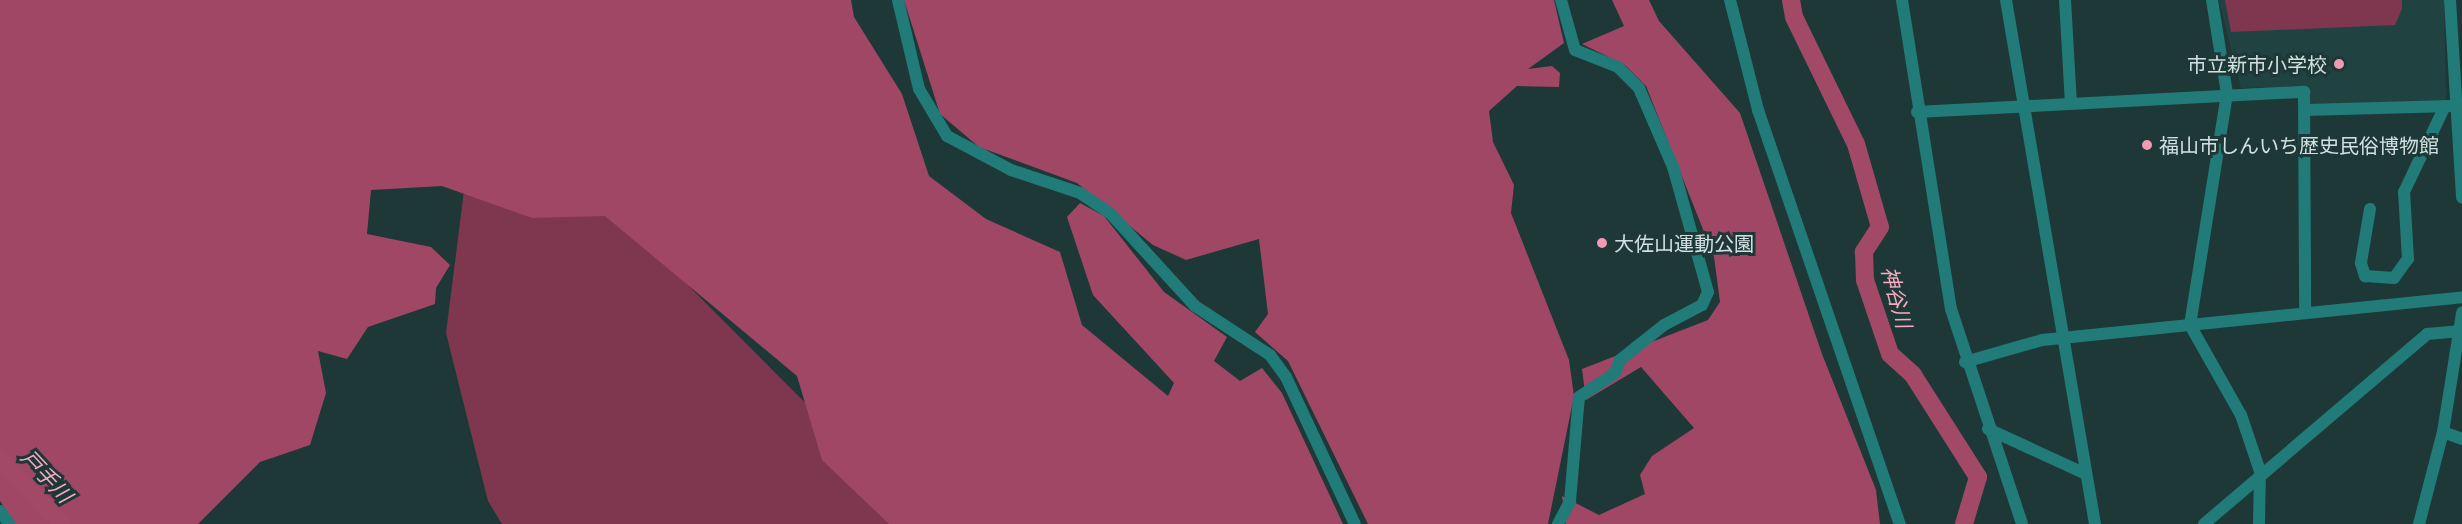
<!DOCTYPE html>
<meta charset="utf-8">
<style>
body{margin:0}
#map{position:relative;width:2462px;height:524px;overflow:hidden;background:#1e3837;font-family:Quicksand,"Noto Sans JP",sans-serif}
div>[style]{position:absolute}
.built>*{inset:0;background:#204342}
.green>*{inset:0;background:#7e374f}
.forest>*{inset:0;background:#9f4765}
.river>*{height:18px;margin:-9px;padding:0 9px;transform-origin:9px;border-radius:9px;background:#a24967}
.minor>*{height:12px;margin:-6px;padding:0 6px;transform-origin:6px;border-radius:6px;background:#207b79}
.dots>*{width:16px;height:16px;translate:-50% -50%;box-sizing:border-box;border:3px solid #1e3837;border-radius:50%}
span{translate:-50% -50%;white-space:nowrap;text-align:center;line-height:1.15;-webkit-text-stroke:6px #1e3837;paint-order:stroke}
.poi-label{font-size:20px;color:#d2e1e0}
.right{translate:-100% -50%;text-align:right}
.left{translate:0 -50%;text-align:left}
.water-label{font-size:21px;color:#f4aabf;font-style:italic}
</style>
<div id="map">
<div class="built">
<i style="clip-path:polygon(2219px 0,2444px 0,2446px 102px,2309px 107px,2305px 86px,2241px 88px)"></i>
</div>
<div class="green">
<i style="clip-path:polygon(2225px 0,2402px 0,2402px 9px,2395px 25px,2231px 32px)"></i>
<i style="clip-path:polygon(466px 175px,601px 198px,926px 524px,502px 524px,488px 501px,446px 333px)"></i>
</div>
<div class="forest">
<i style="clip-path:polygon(0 0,851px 0,854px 17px,902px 94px,929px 176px,986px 219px,1060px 252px,1082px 325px,1168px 396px,1174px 383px,1093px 295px,1067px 217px,1080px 203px,1104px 216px,1164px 292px,1227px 337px,1214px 361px,1240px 381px,1262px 368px,1282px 393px,1343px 524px,889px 524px,822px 460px,797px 376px,605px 216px,532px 218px,442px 186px,371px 190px,367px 234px,431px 247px,450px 265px,436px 288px,435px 304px,368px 327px,347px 359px,318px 351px,326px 393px,310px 445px,260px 462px,198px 524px,15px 524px,0 501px)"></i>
<i style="clip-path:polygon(904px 0,1554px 0,1564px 43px,1528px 69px,1552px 66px,1560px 73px,1559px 87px,1517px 86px,1489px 111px,1493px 142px,1514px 185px,1511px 213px,1569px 360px,1574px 396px,1548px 524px,1368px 524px,1288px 361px,1255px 332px,1268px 314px,1259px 239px,1186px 260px,1153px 245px,1077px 183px,979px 147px,940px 114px)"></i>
<i style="clip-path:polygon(1612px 0,1649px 0,1659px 21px,1740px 113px,1822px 354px,1876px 490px,1880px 524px,1566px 524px,1562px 496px,1599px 515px,1645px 494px,1640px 475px,1652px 456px,1694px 428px,1641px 367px,1586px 400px,1582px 369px,1708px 320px,1720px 302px,1714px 257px,1646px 86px,1625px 65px,1582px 44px,1624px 26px)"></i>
</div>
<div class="river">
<i style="left:1791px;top:0;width:17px;rotate:80deg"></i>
<i style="left:1794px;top:17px;width:141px;rotate:64deg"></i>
<i style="left:1856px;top:144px;width:86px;rotate:73.9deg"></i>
<i style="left:1880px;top:227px;width:30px;rotate:123deg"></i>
<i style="left:1864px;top:252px;width:28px;rotate:88deg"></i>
<i style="left:1865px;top:280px;width:78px;rotate:71.3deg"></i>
<i style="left:1890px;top:354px;width:31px;rotate:42deg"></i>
<i style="left:1913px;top:375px;width:121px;rotate:57.5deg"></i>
<i style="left:1978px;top:477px;width:49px;rotate:106.6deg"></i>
<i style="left:0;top:459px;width:90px;rotate:46.4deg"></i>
</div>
<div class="minor">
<i style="left:898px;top:0;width:91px;rotate:76.7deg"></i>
<i style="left:919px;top:89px;width:55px;rotate:59.2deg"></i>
<i style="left:947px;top:136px;width:72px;rotate:28deg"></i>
<i style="left:1011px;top:170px;width:73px;rotate:18.4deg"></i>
<i style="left:1080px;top:193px;width:36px;rotate:34deg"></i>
<i style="left:1110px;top:213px;width:126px;rotate:47.6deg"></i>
<i style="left:1195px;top:306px;width:90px;rotate:33.2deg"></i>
<i style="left:1270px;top:355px;width:27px;rotate:54deg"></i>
<i style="left:1286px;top:377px;width:162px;rotate:64.9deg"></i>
<i style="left:1730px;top:0;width:114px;rotate:75.7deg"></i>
<i style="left:1758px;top:110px;width:438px;rotate:71.1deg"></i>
<i style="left:1902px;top:0;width:313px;rotate:81deg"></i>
<i style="left:1951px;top:309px;width:226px;rotate:71.7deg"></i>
<i style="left:2006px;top:0;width:532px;rotate:80.36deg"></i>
<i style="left:2065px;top:0;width:103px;rotate:86.7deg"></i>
<i style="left:2212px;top:0;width:95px;rotate:80.9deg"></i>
<i style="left:2227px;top:94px;width:234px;rotate:99.1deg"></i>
<i style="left:2190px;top:325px;width:103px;rotate:60.5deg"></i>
<i style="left:2241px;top:415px;width:59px;rotate:71.3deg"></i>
<i style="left:2260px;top:471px;width:53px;rotate:91.1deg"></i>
<i style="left:2450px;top:0;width:198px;rotate:86.5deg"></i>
<i style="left:2306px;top:110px;width:145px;rotate:-1.6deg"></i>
<i style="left:1917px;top:112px;width:388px;rotate:-3deg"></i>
<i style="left:2304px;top:92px;width:221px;rotate:89.7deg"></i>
<i style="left:2370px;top:209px;width:55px;rotate:99.5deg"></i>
<i style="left:2361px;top:263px;width:14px;rotate:73deg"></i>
<i style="left:2365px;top:276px;width:29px;rotate:4deg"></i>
<i style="left:2394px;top:278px;width:24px;rotate:-54deg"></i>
<i style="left:2408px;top:259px;width:67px;rotate:-93.4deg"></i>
<i style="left:2404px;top:192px;width:95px;rotate:-64.5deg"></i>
<i style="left:1965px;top:362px;width:80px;rotate:-15.9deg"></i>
<i style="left:2042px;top:340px;width:422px;rotate:-5.8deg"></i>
<i style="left:1988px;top:429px;width:108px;rotate:24.7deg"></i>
<i style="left:2443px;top:432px;width:20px;rotate:20deg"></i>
<i style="left:0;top:511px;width:16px;rotate:55deg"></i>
<i style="left:1558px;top:524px;width:26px;rotate:-62deg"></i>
<i style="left:1570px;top:501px;width:104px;rotate:-85.1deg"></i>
<i style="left:1579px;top:397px;width:43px;rotate:-33.7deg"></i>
<i style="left:1615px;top:373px;width:14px;rotate:-69deg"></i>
<i style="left:1620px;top:360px;width:56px;rotate:-38.5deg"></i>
<i style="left:1664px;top:325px;width:43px;rotate:-27.8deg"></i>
<i style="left:1702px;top:305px;width:14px;rotate:-65deg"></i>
<i style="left:1708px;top:292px;width:130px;rotate:-105.6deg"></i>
<i style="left:1673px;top:167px;width:86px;rotate:-113.3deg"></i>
<i style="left:1639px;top:88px;width:30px;rotate:-135deg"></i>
<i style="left:1618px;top:67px;width:46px;rotate:-158.4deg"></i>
<i style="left:1575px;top:50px;width:52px;rotate:-105.6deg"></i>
<i style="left:2204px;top:524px;width:293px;rotate:-40.4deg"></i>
<i style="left:2427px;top:334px;width:35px;rotate:-5deg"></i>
<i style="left:2419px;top:524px;width:95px;rotate:-75.4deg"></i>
<i style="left:2443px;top:432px;width:121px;rotate:-80.9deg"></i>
</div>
<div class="dots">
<i style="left:2339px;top:64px;background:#f19ab4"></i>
<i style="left:2147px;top:145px;background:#f19ab4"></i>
<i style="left:1602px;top:243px;background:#f19ab4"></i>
</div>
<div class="poi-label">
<span class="right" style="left:2327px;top:64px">市立新市小学校</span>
<span class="left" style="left:2159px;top:145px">福山市しんいち歴史民俗博物館</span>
<span class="left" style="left:1614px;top:243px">大佐山運動公園</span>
</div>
<div class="water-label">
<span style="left:1897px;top:297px;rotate:75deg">神谷川</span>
<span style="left:47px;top:476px;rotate:47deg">戸手川</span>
</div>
</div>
